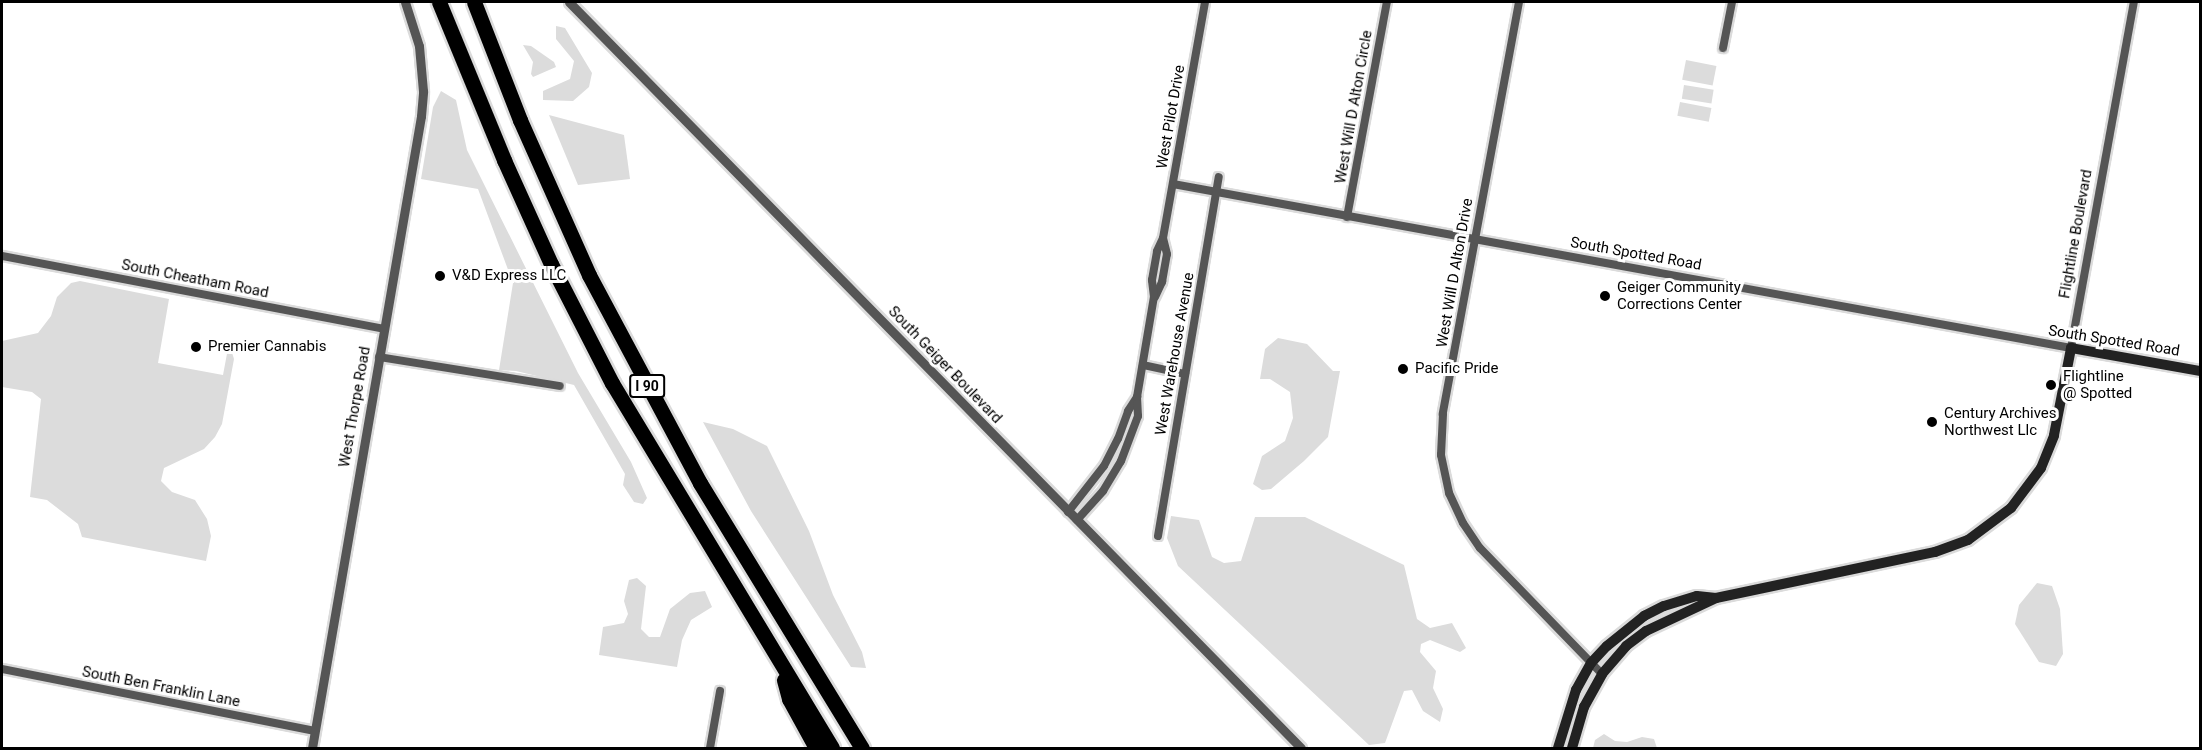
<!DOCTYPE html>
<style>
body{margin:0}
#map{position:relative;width:2202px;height:750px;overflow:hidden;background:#fff;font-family:Roboto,sans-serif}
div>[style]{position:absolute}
.green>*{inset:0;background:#dcdcdc;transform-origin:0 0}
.roads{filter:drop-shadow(2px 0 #dbdbdb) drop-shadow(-2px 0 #dbdbdb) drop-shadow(0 2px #dbdbdb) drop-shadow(0 -2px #dbdbdb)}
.minor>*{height:8px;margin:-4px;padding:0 4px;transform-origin:4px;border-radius:4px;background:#555}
.tertiary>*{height:9px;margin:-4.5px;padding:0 4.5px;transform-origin:4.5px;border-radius:4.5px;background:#555}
.secondary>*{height:10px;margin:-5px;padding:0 5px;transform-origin:5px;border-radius:5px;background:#222}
.motorway>*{height:15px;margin:-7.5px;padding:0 7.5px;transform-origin:7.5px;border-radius:7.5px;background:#000}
.dots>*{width:16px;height:16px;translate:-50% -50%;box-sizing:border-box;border:3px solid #fff;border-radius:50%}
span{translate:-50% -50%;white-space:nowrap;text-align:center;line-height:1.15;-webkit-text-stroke:6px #fff;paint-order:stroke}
.shield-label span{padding:2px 4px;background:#fff;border:2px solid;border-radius:4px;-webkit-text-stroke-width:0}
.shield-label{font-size:14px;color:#000;font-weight:700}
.street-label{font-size:15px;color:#000}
.poi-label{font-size:15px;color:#000}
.left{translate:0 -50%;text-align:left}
.frame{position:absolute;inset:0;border:3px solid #000;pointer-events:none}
</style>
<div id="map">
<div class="green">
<i style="clip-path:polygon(556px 26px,565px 28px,592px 73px,589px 87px,573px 101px,543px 100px,543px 91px,570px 79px,574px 61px,556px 39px)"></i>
<i style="clip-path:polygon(523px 45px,531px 46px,554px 62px,556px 67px,533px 77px,531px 74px,533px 62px)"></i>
<i style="left:1686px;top:60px;width:31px;height:20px;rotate:11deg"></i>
<i style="left:1684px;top:85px;width:30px;height:14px;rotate:9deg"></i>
<i style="clip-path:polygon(441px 91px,456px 100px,467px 150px,578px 373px,631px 462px,647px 498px,643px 504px,634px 502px,623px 485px,625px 474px,574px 385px,516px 371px,499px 370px,513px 283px,478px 189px,421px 179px,433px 107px)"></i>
<i style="left:1680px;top:102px;width:32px;height:14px;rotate:11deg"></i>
<i style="clip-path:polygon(549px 115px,624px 135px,630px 179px,578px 185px)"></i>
<i style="clip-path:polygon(80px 281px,169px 299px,158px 363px,223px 375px,229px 343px,234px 359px,222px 424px,215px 437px,204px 449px,164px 468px,161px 481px,172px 492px,195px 500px,207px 519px,211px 536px,206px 561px,82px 537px,78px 524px,47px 500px,30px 497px,41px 399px,32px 392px,2px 387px,2px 341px,38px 333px,51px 316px,57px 297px,71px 283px)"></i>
<i style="clip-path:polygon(1278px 338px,1307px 344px,1333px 371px,1340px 371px,1328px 437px,1304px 461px,1271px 489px,1262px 490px,1253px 484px,1262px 456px,1285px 441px,1293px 418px,1290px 392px,1270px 379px,1260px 379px,1265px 349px)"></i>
<i style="clip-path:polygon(703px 422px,733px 429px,767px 446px,809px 531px,833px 595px,862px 652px,866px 668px,851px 667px,751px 511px)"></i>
<i style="clip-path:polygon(1171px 516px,1199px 520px,1212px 557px,1224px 563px,1241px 561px,1255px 517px,1305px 517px,1404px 565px,1417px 619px,1430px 628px,1452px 623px,1466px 648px,1460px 652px,1430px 640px,1421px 644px,1420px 652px,1436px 671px,1433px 688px,1443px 709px,1440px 722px,1423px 711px,1412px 690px,1404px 691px,1385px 743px,1369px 745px,1178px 566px,1167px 538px)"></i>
<i style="clip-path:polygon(637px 578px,646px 586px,641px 629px,649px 637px,660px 637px,670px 609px,690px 593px,705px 591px,712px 607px,691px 620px,682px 640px,677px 667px,599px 655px,603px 627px,624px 623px,628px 614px,624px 601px,629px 580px)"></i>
<i style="clip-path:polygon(2037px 583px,2052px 586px,2060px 609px,2063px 654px,2056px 666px,2039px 662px,2015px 624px,2019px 605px)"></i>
<i style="clip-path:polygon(1604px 734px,1615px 741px,1627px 742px,1642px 737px,1654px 739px,1657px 748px,1593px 748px,1595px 740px)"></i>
</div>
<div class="roads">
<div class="minor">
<i style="left:1519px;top:2px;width:419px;rotate:100.5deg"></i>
<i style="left:1443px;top:414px;width:41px;rotate:92.8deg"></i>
<i style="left:1441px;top:455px;width:39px;rotate:78deg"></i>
<i style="left:1449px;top:493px;width:33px;rotate:65deg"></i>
<i style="left:1463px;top:523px;width:30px;rotate:56deg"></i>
<i style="left:1480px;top:548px;width:175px;rotate:45.9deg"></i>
<i style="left:1723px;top:48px;width:47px;rotate:-78.9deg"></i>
<i style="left:1173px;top:184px;width:913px;rotate:10.35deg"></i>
<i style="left:2071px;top:348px;width:352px;rotate:-79.7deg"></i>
<i style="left:1347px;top:217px;width:219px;rotate:-79.5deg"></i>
<i style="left:2px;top:256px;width:389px;rotate:10.8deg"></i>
<i style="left:1155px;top:297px;width:17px;rotate:-65deg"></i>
<i style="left:1162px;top:282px;width:28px;rotate:-80deg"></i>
<i style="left:1167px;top:254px;width:16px;rotate:-104deg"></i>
<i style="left:379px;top:357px;width:183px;rotate:9.1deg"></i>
<i style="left:1143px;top:365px;width:43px;rotate:12.1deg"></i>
<i style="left:1068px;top:512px;width:58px;rotate:-52deg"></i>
<i style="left:1104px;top:466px;width:30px;rotate:-63deg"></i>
<i style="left:1118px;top:439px;width:30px;rotate:-70deg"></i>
<i style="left:1128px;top:411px;width:17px;rotate:-57deg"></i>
<i style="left:1077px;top:520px;width:39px;rotate:-48deg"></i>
<i style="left:1103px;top:491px;width:35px;rotate:-59deg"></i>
<i style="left:1121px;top:461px;width:48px;rotate:-69.3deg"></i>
<i style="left:1138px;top:416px;width:19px;rotate:-93deg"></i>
<i style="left:1137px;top:397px;width:101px;rotate:-80.4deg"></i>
<i style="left:1154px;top:297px;width:17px;rotate:-97deg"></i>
<i style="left:1152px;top:280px;width:29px;rotate:-80deg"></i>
<i style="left:1157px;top:251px;width:14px;rotate:-65deg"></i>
<i style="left:1163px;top:238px;width:240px;rotate:-79.9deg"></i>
<i style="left:1158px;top:536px;width:364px;rotate:-80.4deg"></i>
<i style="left:2px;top:669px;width:319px;rotate:11.2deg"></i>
<i style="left:710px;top:748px;width:58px;rotate:-80deg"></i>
</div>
<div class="tertiary">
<i style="left:569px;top:2px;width:1045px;rotate:45.54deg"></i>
<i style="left:312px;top:748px;width:641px;rotate:-80.21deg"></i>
<i style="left:421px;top:116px;width:25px;rotate:-85deg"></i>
<i style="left:423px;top:91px;width:45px;rotate:-95.1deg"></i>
<i style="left:419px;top:46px;width:46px;rotate:-107.7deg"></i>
</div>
<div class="secondary">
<i style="left:1558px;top:748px;width:61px;rotate:-72.8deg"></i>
<i style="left:1576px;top:690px;width:31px;rotate:-61deg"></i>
<i style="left:1591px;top:663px;width:23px;rotate:-47deg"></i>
<i style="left:1607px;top:646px;width:48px;rotate:-39deg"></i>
<i style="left:1644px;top:616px;width:22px;rotate:-27deg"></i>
<i style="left:1664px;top:606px;width:34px;rotate:-17deg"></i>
<i style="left:1697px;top:596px;width:19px;rotate:6deg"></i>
<i style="left:1572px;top:748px;width:43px;rotate:-73.7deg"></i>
<i style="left:1584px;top:707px;width:38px;rotate:-61deg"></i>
<i style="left:1602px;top:674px;width:37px;rotate:-49deg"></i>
<i style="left:1626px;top:646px;width:25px;rotate:-37deg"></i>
<i style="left:1646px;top:631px;width:77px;rotate:-25.2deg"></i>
<i style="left:1716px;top:598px;width:224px;rotate:-11.9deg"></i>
<i style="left:1935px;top:552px;width:35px;rotate:-20deg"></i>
<i style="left:1968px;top:540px;width:54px;rotate:-36.7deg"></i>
<i style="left:2011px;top:508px;width:50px;rotate:-53.1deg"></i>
<i style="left:2041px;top:468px;width:35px;rotate:-68deg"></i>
<i style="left:2054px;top:435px;width:89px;rotate:-78.9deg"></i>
<i style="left:2071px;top:348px;width:131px;rotate:10.1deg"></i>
</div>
<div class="motorway">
<i style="left:439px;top:2px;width:171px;rotate:67.6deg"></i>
<i style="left:504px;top:160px;width:114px;rotate:65.7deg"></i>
<i style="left:551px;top:264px;width:134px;rotate:62.9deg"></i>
<i style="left:612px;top:383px;width:426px;rotate:58.9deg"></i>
<i style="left:474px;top:2px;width:127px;rotate:68.7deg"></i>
<i style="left:520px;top:120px;width:170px;rotate:66deg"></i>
<i style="left:589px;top:275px;width:236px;rotate:61.9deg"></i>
<i style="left:700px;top:483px;width:311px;rotate:58.6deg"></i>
<i style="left:784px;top:680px;width:20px;rotate:75deg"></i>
<i style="left:789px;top:699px;width:56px;rotate:61.1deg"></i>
</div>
</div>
<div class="dots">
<i style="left:440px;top:276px;background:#000"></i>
<i style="left:1605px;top:296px;background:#000"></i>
<i style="left:196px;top:347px;background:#000"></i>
<i style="left:1403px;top:369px;background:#000"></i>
<i style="left:2051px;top:385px;background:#000"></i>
<i style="left:1932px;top:422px;background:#000"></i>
</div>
<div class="shield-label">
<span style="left:647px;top:386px">I 90</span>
</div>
<div class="street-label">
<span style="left:1354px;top:107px;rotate:-80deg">West Will D Alton Circle</span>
<span style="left:1171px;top:117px;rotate:-80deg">West Pilot Drive</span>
<span style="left:2076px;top:234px;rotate:-80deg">Flightline Boulevard</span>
<span style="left:1636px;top:254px;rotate:10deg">South Spotted Road</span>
<span style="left:1455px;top:273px;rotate:-80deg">West Will D Alton Drive</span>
<span style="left:195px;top:279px;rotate:11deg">South Cheatham Road</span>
<span style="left:2114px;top:341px;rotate:9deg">South Spotted Road</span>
<span style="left:1175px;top:354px;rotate:-80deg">West Warehouse Avenue</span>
<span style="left:945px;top:365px;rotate:46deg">South Geiger Boulevard</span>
<span style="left:355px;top:407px;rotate:-80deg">West Thorpe Road</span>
<span style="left:161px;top:687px;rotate:11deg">South Ben Franklin Lane</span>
</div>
<div class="poi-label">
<span class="left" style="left:452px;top:276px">V&amp;D Express LLC</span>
<span class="left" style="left:1617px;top:296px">Geiger Community<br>Corrections Center</span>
<span class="left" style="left:208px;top:347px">Premier Cannabis</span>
<span class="left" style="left:1415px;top:369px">Pacific Pride</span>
<span class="left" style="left:2063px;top:385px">Flightline<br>@ Spotted</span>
<span class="left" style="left:1944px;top:422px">Century Archives<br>Northwest Llc</span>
</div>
<div class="frame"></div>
</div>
